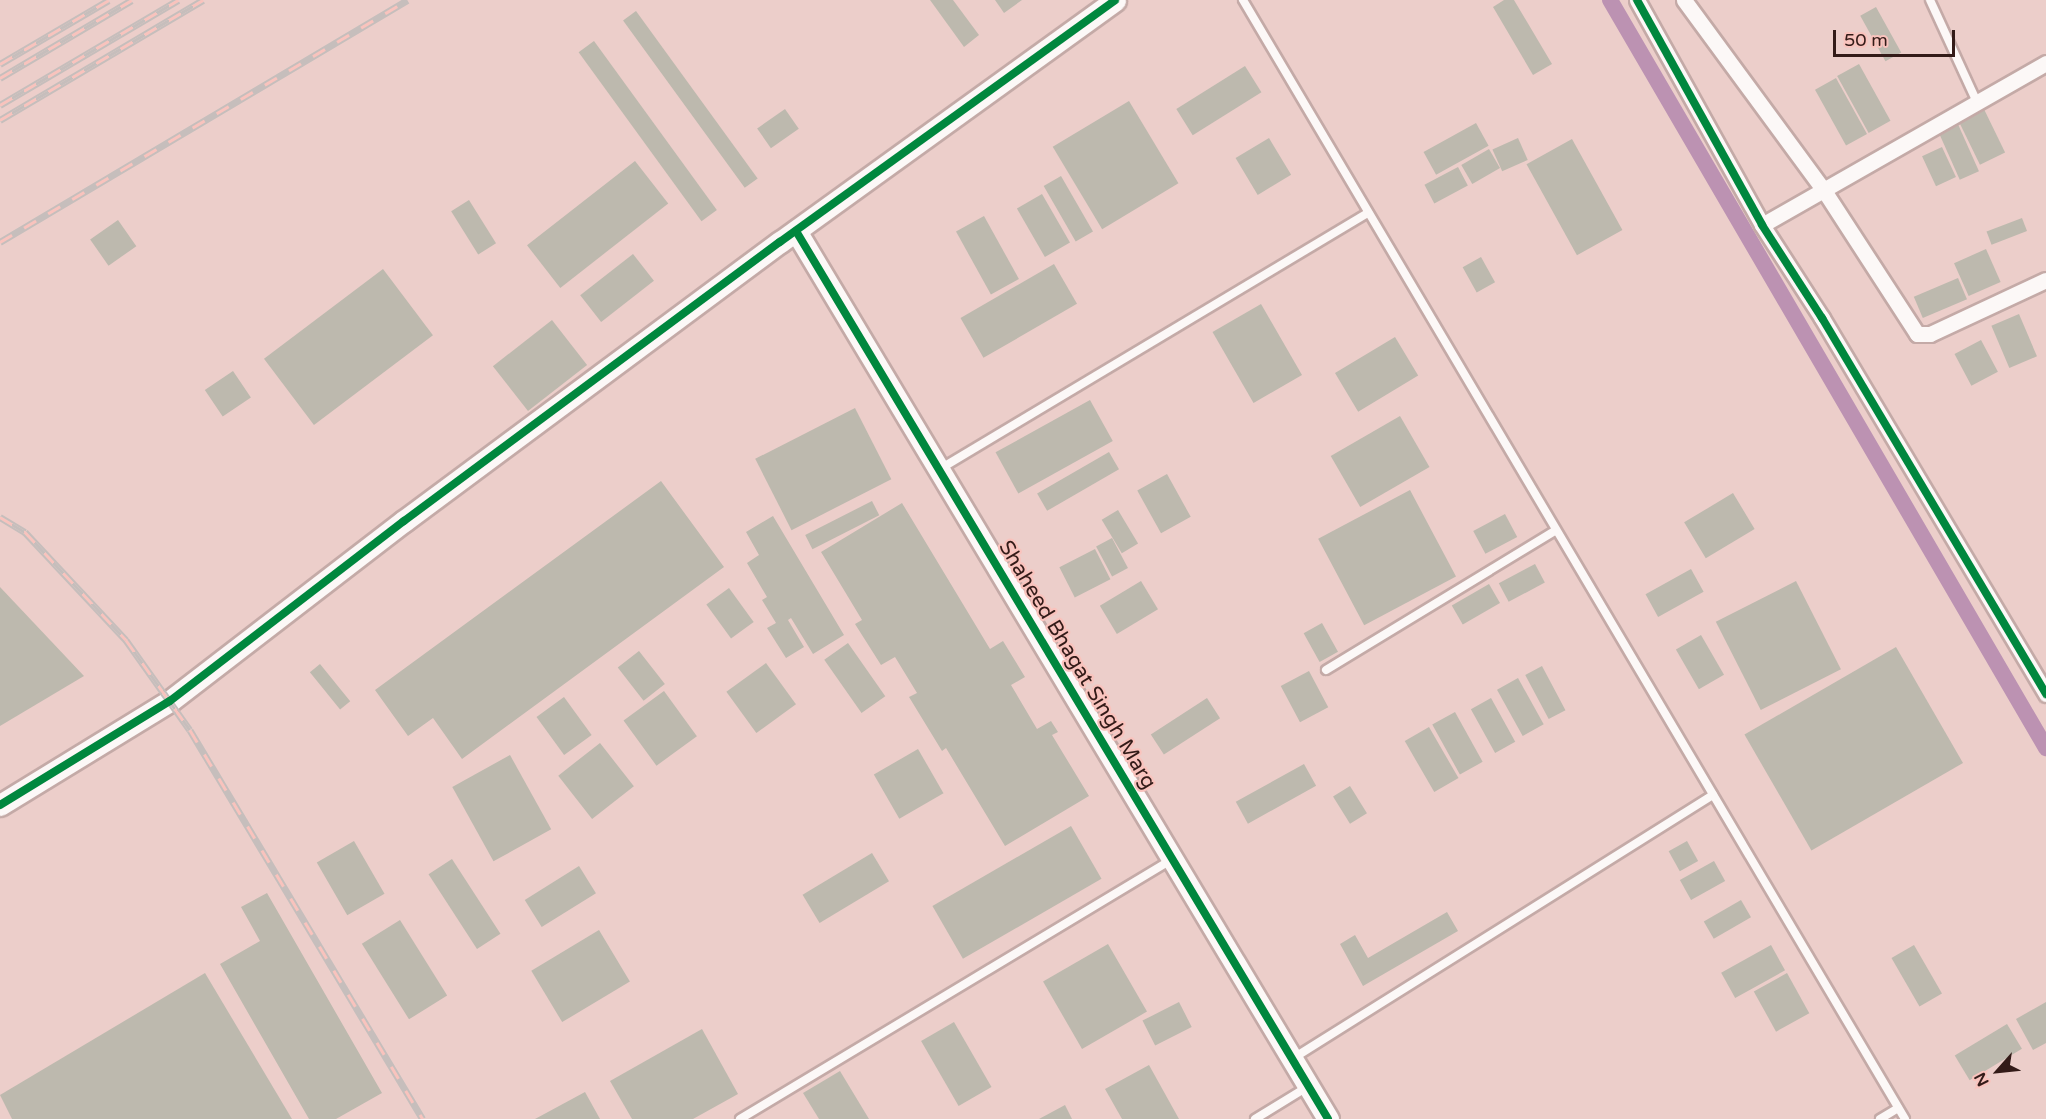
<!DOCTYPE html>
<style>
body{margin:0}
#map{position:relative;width:2046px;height:1119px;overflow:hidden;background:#ecceca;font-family:"Varela Round",sans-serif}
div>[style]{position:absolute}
.canal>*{height:16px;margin:-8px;padding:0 8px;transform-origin:8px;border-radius:8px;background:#bc92b2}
.building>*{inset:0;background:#bdb9ae;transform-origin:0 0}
.roads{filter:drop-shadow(2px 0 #c4aaa7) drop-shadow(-2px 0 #c4aaa7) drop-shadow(0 2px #c4aaa7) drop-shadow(0 -2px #c4aaa7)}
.lane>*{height:8px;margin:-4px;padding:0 4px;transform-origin:4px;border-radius:4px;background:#fcf8f7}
.street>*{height:15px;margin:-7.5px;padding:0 7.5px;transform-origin:7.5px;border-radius:7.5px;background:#fcf8f7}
.secondary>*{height:21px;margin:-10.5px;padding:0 10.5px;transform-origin:10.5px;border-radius:10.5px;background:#fcf8f7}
.rail>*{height:7px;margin-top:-3.5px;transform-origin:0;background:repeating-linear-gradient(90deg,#f9c3bd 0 14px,#c6bebc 0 28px);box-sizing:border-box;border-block:2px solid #c6bebc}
.cycleway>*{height:8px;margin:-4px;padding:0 4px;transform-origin:4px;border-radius:4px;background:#00873e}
span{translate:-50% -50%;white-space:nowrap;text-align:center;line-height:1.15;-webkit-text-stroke:4.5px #f9c3bd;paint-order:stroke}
.street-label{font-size:21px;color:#331b18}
.north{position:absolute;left:1968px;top:1041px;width:60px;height:60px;-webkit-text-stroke:4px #f9c3bd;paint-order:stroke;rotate:243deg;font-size:16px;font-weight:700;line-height:24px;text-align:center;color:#331b18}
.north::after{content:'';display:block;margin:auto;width:21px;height:27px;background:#331b18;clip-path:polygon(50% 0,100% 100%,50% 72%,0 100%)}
.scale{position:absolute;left:1833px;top:30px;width:122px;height:27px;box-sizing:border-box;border:3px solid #331b18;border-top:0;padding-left:8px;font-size:18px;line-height:21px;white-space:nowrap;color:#331b18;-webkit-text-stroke:4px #f9c3bd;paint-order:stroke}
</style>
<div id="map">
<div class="canal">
<i style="left:1610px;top:0;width:866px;rotate:59.76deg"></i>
</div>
<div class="building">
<i style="clip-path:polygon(930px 0,953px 0,979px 35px,964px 47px)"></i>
<i style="clip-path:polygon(995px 0,1022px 0,1004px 13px)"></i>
<i style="clip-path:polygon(1504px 0,1514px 0,1552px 64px,1533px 75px,1493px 7px)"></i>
<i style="left:1876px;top:7px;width:52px;height:18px;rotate:61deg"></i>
<i style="left:636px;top:11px;width:207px;height:16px;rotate:54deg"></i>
<i style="left:594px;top:41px;width:209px;height:19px;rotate:54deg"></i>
<i style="left:1859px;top:64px;width:65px;height:25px;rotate:61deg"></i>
<i style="left:1245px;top:66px;width:31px;height:81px;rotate:58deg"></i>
<i style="left:1836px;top:78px;width:64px;height:24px;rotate:61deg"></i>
<i style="left:1129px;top:101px;width:96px;height:89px;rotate:59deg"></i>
<i style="left:1981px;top:103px;width:55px;height:28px;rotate:64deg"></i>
<i style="left:785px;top:109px;width:24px;height:34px;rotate:55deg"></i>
<i style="left:1957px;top:122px;width:54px;height:21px;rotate:66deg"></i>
<i style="left:1476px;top:123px;width:26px;height:60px;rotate:61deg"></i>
<i style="left:1269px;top:138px;width:43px;height:39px;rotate:59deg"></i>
<i style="left:1518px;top:138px;width:24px;height:28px;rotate:66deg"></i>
<i style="left:1572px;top:139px;width:104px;height:52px;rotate:61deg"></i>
<i style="left:1942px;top:147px;width:33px;height:22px;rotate:65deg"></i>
<i style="left:1489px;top:149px;width:22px;height:32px;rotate:60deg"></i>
<i style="left:635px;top:161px;width:54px;height:137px;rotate:52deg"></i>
<i style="left:1458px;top:167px;width:21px;height:38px;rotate:62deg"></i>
<i style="left:1061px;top:176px;width:64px;height:20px;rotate:60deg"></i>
<i style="left:1042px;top:194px;width:56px;height:29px;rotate:60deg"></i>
<i style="left:469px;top:200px;width:51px;height:21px;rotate:58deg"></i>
<i style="left:984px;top:216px;width:72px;height:32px;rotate:61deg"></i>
<i style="left:2022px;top:218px;width:14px;height:38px;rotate:69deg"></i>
<i style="left:118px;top:220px;width:32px;height:34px;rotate:55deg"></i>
<i style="left:1986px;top:249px;width:36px;height:35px;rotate:66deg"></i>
<i style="left:633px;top:254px;width:34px;height:67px;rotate:52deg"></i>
<i style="left:1481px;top:257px;width:29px;height:21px;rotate:61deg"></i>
<i style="left:1054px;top:264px;width:46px;height:108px;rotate:60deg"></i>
<i style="left:383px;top:269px;width:83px;height:149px;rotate:53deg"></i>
<i style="left:1958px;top:278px;width:23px;height:48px;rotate:67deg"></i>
<i style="left:1261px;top:304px;width:82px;height:56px;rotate:60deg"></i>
<i style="left:2019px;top:314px;width:46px;height:30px;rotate:67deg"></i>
<i style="left:552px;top:320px;width:57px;height:75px;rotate:52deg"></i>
<i style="left:1395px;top:337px;width:45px;height:70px;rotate:59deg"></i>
<i style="left:1981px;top:340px;width:36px;height:30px;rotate:62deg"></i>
<i style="left:233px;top:371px;width:32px;height:34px;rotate:56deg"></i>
<i style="left:1090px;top:400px;width:47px;height:108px;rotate:61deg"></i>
<i style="left:855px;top:408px;width:80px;height:112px;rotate:63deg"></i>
<i style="left:1400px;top:416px;width:59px;height:80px;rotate:60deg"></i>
<i style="left:1109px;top:452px;width:20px;height:83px;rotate:60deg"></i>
<i style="left:1167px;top:474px;width:49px;height:34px;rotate:61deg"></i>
<i style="clip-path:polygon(661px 481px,724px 567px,462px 759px,433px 718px,408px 736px,375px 690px)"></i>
<i style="left:1410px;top:490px;width:98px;height:104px;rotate:62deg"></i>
<i style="left:1733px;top:493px;width:42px;height:57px;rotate:59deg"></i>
<i style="left:872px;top:501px;width:16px;height:75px;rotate:63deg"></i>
<i style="clip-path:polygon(902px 503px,990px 649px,1003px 641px,1025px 677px,1011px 685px,1037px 729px,1051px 721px,1058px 732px,1052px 735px,1089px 796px,1005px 846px,946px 748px,942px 751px,909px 697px,917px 693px,895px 657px,881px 665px,855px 624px,862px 620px,821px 552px)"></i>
<i style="left:1118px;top:510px;width:39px;height:19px;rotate:59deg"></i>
<i style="left:1505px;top:514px;width:26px;height:36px;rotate:62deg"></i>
<i style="clip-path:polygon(773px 516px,844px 635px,813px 654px,791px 618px,788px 620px,804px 647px,786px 658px,767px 628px,776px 623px,762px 600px,767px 597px,747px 563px,759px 555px,746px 532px)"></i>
<i style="left:1112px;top:538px;width:34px;height:18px;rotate:62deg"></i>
<i style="left:1095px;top:549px;width:34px;height:40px;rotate:63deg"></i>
<i style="left:1535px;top:564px;width:21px;height:41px;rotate:62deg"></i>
<i style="left:1691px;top:569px;width:26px;height:52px;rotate:61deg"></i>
<i style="left:1141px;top:581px;width:33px;height:48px;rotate:59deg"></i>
<i style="left:1796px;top:581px;width:99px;height:90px;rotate:63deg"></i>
<i style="left:1489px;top:584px;width:22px;height:43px;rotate:60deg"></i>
<i style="clip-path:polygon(0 587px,84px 676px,0 726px)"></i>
<i style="left:729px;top:588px;width:42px;height:28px;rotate:54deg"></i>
<i style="left:1322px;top:623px;width:33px;height:21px;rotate:61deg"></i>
<i style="left:1701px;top:635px;width:46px;height:29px;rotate:60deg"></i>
<i style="left:848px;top:643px;width:65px;height:29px;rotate:55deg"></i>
<i style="left:1896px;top:647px;width:134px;height:175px;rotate:60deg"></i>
<i style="left:639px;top:651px;width:42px;height:27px;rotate:52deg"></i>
<i style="left:766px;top:663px;width:51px;height:49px;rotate:54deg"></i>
<i style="left:320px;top:664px;width:48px;height:13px;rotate:51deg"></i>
<i style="left:1542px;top:666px;width:50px;height:19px;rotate:62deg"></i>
<i style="left:1309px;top:671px;width:41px;height:32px;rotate:62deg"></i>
<i style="left:1518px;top:678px;width:53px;height:24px;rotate:61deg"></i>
<i style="left:664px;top:691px;width:56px;height:50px;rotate:54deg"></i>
<i style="left:564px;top:697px;width:47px;height:34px;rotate:54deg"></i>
<i style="left:1207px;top:698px;width:24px;height:67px;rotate:57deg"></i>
<i style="left:1491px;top:698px;width:50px;height:23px;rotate:61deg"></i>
<i style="left:1455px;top:712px;width:57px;height:26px;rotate:61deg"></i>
<i style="left:1429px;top:727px;width:59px;height:28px;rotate:60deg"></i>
<i style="left:600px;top:743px;width:55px;height:53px;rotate:52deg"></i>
<i style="left:918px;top:749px;width:51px;height:51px;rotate:60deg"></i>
<i style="left:510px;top:755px;width:85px;height:66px;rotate:61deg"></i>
<i style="left:1304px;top:764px;width:25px;height:78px;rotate:61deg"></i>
<i style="left:1350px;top:786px;width:32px;height:20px;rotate:58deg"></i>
<i style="left:1071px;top:826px;width:61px;height:160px;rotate:60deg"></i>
<i style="left:354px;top:841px;width:61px;height:43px;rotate:60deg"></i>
<i style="left:1687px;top:841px;width:23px;height:21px;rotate:61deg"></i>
<i style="left:872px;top:853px;width:33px;height:81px;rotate:59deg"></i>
<i style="left:452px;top:859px;width:89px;height:28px;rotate:57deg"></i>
<i style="left:1714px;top:861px;width:23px;height:39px;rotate:61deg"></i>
<i style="left:579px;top:866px;width:32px;height:64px;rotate:58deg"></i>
<i style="clip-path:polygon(267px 893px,382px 1093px,336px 1119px,309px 1119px,220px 964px,260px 941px,241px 907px)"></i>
<i style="left:1741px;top:900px;width:20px;height:43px;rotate:60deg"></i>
<i style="clip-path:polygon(1447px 912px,1458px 931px,1363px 986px,1340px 944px,1355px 935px,1368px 958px)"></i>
<i style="left:400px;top:920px;width:89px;height:45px;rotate:58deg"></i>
<i style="left:599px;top:930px;width:60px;height:79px;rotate:59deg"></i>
<i style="left:1108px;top:944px;width:78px;height:75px;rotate:60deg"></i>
<i style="left:1771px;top:945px;width:29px;height:57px;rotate:61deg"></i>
<i style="left:1914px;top:945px;width:56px;height:26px;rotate:60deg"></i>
<i style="clip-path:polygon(205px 973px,292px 1119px,12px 1119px,0 1095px)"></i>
<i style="left:1787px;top:973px;width:46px;height:38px;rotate:61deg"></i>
<i style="left:1179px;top:1002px;width:28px;height:41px;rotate:63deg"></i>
<i style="clip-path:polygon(2046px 1002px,2046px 1043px,2033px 1050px,2016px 1019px)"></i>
<i style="left:954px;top:1022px;width:75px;height:38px;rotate:60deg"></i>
<i style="left:2007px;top:1024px;width:29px;height:61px;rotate:59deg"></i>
<i style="clip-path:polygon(702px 1029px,738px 1094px,693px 1119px,632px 1119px,610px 1081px)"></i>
<i style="clip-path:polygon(1149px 1065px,1179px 1119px,1122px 1119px,1105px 1089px)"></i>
<i style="clip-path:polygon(840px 1071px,869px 1119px,819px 1119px,803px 1093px)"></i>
<i style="clip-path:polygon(585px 1092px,600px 1119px,535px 1119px)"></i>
<i style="clip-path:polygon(1065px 1105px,1072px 1119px,1039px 1119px)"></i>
</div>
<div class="roads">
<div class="lane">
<i style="left:1243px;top:0;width:1300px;rotate:59.39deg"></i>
<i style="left:1930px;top:0;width:112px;rotate:65.3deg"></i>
<i style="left:940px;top:469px;width:499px;rotate:-30.9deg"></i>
<i style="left:1326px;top:670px;width:269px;rotate:-31.3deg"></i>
<i style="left:1292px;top:1059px;width:497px;rotate:-32.1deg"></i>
<i style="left:740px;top:1119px;width:503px;rotate:-31deg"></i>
<i style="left:1255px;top:1119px;width:61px;rotate:-31.6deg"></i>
<i style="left:1880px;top:1119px;width:21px;rotate:-31deg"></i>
</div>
<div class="street">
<i style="left:1637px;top:0;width:257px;rotate:60.9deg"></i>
<i style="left:1762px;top:225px;width:111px;rotate:57.2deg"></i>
<i style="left:1822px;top:318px;width:438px;rotate:59.2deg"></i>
<i style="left:1684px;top:0;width:235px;rotate:53.7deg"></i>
<i style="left:1823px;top:189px;width:173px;rotate:57deg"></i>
<i style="left:1917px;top:334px;width:13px"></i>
<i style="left:1930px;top:334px;width:128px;rotate:-25deg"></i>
<i style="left:1762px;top:225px;width:327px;rotate:-29.7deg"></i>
</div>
<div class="secondary">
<i style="left:796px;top:231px;width:1035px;rotate:59.07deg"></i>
<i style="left:0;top:805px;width:199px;rotate:-31.5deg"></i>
<i style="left:170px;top:701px;width:295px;rotate:-37.6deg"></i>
<i style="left:404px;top:521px;width:468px;rotate:-36.6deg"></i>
<i style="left:780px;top:242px;width:413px;rotate:-35.8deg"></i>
</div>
</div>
<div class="rail">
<i style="left:0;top:64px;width:126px;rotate:-30.4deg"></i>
<i style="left:0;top:78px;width:153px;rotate:-30.6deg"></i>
<i style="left:0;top:105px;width:207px;rotate:-30.5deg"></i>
<i style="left:0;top:120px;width:236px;rotate:-30.6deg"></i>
<i style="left:0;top:242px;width:474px;rotate:-30.7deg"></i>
<i style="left:0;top:517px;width:29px;rotate:31deg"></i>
<i style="left:25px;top:532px;width:148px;rotate:46.9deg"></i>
<i style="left:126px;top:640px;width:110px;rotate:54.6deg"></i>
<i style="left:190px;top:730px;width:453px;rotate:59.1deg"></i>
</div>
<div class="cycleway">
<i style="left:1637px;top:0;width:257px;rotate:60.9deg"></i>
<i style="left:1762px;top:225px;width:111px;rotate:57.2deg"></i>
<i style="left:1822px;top:318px;width:438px;rotate:59.2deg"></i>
<i style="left:796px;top:231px;width:1035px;rotate:59.07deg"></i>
<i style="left:0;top:805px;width:199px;rotate:-31.5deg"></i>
<i style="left:170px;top:701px;width:295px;rotate:-37.6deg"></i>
<i style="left:404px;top:521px;width:468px;rotate:-36.6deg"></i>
<i style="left:780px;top:242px;width:413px;rotate:-35.8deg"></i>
</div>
<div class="street-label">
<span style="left:1077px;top:665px;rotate:59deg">Shaheed Bhagat Singh Marg</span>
</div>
<div class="north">N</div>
<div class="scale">50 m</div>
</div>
